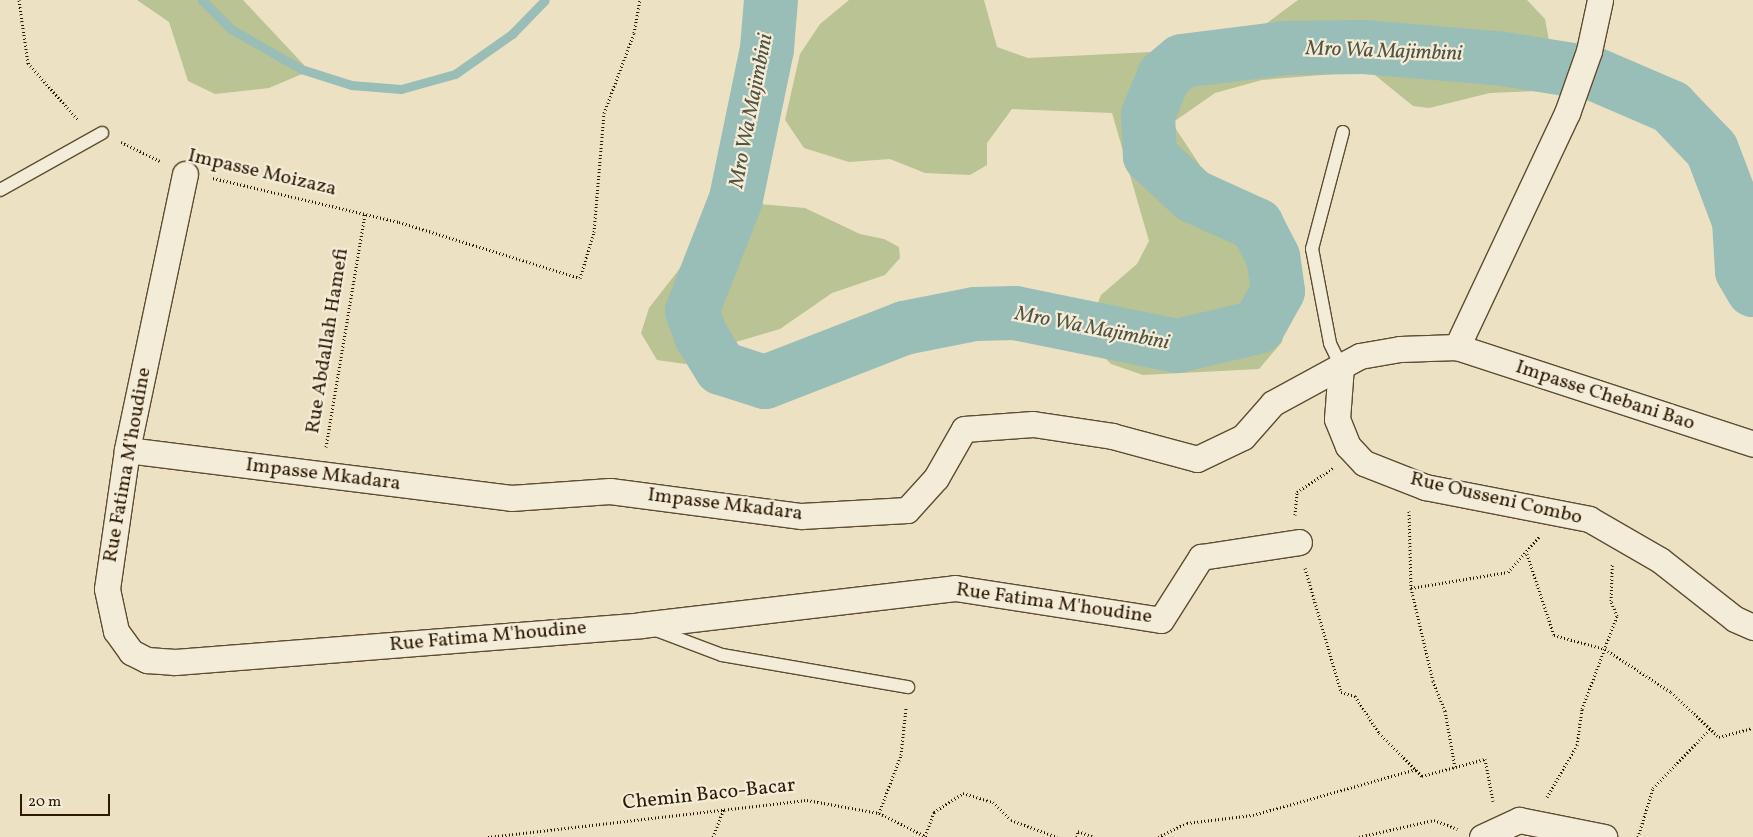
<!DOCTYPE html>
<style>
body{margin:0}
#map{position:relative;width:1753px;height:837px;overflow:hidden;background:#ece2c3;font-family:Vollkorn,serif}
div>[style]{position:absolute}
.green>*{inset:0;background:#b9c393}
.stream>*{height:9px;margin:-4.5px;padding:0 4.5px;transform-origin:4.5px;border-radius:4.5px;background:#99bdb7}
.river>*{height:54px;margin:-27px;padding:0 27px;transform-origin:27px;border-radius:27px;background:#99bdb7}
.path>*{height:3px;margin-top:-1.5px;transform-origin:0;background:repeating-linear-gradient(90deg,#2e1a02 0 1px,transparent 0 3.5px)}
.roads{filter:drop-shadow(1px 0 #5e4c32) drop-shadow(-1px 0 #5e4c32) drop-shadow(0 1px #5e4c32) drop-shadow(0 -1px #5e4c32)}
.lane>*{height:12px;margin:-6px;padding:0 6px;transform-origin:6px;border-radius:6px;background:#f3ecd8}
.street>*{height:25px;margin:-12.5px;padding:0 12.5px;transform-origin:12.5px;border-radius:12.5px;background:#f3ecd8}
span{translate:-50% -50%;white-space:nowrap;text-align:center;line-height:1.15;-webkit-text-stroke:4.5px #f3ecd8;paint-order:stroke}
.street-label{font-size:20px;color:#2e1a02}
.water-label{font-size:21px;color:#535341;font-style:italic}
.scale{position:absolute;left:20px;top:794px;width:90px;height:22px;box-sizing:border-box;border:2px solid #2e1a02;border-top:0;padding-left:6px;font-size:15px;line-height:18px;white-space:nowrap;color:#2e1a02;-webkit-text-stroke:4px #f3ecd8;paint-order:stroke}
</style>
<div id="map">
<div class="green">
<i style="clip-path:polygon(137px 0,243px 0,304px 65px,302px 74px,269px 88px,215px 94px,188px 81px,169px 22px)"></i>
<i style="clip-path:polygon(849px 0,984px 0,997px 47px,1028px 58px,1213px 49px,1244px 40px,1298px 0,1527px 0,1545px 19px,1554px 67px,1539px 91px,1490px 93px,1429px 108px,1413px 106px,1370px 71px,1262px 80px,1215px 93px,1172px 123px,1290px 302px,1282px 342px,1259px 369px,1143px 375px,1111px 364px,1090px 343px,1091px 321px,1101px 295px,1137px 264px,1149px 241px,1112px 113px,1012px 109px,987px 143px,987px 165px,970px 175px,925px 173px,890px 159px,849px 162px,804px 148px,785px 120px,800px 54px,820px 24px)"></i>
<i style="clip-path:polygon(746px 203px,805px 208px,860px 234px,884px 239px,899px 247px,900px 258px,885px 275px,832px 293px,780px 329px,722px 346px,685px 364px,657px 360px,641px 333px,649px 308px,698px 245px,702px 225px)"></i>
</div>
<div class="stream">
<i style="left:202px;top:0;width:41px;rotate:45deg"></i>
<i style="left:231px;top:29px;width:81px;rotate:29.7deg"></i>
<i style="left:301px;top:69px;width:52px;rotate:17.7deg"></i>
<i style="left:351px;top:85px;width:50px;rotate:4.6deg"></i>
<i style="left:401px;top:89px;width:56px;rotate:-15.5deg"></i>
<i style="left:455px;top:74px;width:70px;rotate:-35.1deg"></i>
<i style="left:512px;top:34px;width:47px;rotate:-45.9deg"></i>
</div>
<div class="river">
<i style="left:771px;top:0;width:49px;rotate:94.7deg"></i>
<i style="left:767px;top:49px;width:153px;rotate:101.7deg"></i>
<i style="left:736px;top:199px;width:120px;rotate:111.4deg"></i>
<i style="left:692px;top:311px;width:27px;rotate:70deg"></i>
<i style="left:701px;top:336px;width:38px;rotate:58deg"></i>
<i style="left:721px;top:368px;width:46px;rotate:17.7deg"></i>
<i style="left:765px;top:382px;width:149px;rotate:-21.2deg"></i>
<i style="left:904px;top:328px;width:72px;rotate:-11.2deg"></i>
<i style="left:975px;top:314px;width:40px;rotate:-1.4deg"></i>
<i style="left:1015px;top:313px;width:165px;rotate:11.5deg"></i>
<i style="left:1177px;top:346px;width:83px;rotate:-13.2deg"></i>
<i style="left:1258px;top:327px;width:41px;rotate:-60.9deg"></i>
<i style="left:1278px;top:291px;width:34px;rotate:-98deg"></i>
<i style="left:1273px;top:257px;width:36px;rotate:-117deg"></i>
<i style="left:1257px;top:225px;width:70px;rotate:-155.6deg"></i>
<i style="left:1193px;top:196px;width:59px;rotate:-137.1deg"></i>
<i style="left:1150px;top:156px;width:41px;rotate:-92.8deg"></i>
<i style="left:1148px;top:115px;width:42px;rotate:-67.7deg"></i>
<i style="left:1164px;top:76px;width:23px;rotate:-40deg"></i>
<i style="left:1182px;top:61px;width:106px;rotate:-7.1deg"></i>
<i style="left:1287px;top:48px;width:77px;rotate:-0.7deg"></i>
<i style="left:1364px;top:47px;width:132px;rotate:4.8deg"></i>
<i style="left:1496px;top:58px;width:97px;rotate:8.9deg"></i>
<i style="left:1592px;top:73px;width:86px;rotate:23.3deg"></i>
<i style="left:1671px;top:107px;width:59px;rotate:46.4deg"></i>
<i style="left:1712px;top:150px;width:76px;rotate:69.2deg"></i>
<i style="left:1739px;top:221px;width:50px;rotate:86.6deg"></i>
<i style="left:1742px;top:271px;width:22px;rotate:60deg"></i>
</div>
<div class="path">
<i style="left:19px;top:0;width:64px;rotate:81.9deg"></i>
<i style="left:28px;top:63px;width:77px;rotate:48.7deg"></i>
<i style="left:121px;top:142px;width:43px;rotate:26deg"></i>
<i style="left:213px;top:178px;width:191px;rotate:13.3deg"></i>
<i style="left:399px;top:222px;width:189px;rotate:17.2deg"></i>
<i style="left:580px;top:278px;width:48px;rotate:-73.1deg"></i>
<i style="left:594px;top:232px;width:119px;rotate:-85.2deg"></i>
<i style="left:604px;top:113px;width:85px;rotate:-69.4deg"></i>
<i style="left:634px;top:33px;width:34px;rotate:-80deg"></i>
<i style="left:326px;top:447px;width:237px;rotate:-80.5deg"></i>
<i style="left:1409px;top:511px;width:77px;rotate:88.5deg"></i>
<i style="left:1295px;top:515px;width:23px;rotate:-85deg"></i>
<i style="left:1297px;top:492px;width:43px;rotate:-33.7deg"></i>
<i style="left:1527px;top:554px;width:85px;rotate:71.6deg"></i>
<i style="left:1554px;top:635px;width:53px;rotate:15.4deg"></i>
<i style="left:1605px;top:649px;width:79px;rotate:33.1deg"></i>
<i style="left:1671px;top:692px;width:66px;rotate:43.2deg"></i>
<i style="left:1719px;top:737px;width:35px;rotate:-15deg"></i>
<i style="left:1305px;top:568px;width:129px;rotate:73.8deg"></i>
<i style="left:1341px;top:692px;width:15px;rotate:16deg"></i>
<i style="left:1355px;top:696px;width:44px;rotate:57deg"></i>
<i style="left:1379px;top:733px;width:61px;rotate:45deg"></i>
<i style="left:1422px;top:776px;width:65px;rotate:-15.1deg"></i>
<i style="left:1485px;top:759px;width:43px;rotate:79.2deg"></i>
<i style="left:1455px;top:767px;width:57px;rotate:-100.1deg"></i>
<i style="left:1445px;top:711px;width:32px;rotate:-112deg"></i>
<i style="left:1433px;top:681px;width:96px;rotate:-103.3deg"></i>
<i style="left:1411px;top:588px;width:98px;rotate:-9.4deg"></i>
<i style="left:1508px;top:572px;width:47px;rotate:-48.5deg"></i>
<i style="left:1547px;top:797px;width:60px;rotate:-60deg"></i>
<i style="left:1577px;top:745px;width:36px;rotate:-82deg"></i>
<i style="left:1582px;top:709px;width:99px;rotate:-69.4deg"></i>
<i style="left:1617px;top:616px;width:16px;rotate:-112deg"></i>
<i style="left:1611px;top:601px;width:38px;rotate:-88deg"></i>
<i style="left:879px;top:813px;width:62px;rotate:-69.2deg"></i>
<i style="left:901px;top:755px;width:47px;rotate:-83.9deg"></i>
<i style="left:925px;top:836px;width:26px;rotate:-69deg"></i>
<i style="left:934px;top:812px;width:35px;rotate:-33deg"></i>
<i style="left:963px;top:793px;width:31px;rotate:17deg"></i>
<i style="left:993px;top:802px;width:25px;rotate:45deg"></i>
<i style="left:1011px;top:820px;width:49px;rotate:20.3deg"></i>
<i style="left:488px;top:837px;width:321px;rotate:-6.6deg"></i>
<i style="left:807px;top:800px;width:73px;rotate:10.2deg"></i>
<i style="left:879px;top:813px;width:54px;rotate:26.6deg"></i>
<i style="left:713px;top:837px;width:30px;rotate:-69deg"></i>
<i style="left:1077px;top:837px;width:6px;rotate:-81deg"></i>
<i style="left:1078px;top:831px;width:17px;rotate:21deg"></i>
<i style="left:1158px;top:837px;width:32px;rotate:-26deg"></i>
<i style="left:1187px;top:823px;width:66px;rotate:-6.9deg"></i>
<i style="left:1253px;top:815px;width:170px;rotate:-15.7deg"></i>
<i style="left:1359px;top:837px;width:77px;rotate:-12.8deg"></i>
<i style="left:1434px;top:820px;width:25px;rotate:21deg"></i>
<i style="left:1638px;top:837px;width:51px;rotate:-73deg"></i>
<i style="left:1653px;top:788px;width:83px;rotate:-46deg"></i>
</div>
<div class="roads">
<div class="lane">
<i style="left:0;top:190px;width:117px;rotate:-29.2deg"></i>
<i style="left:1341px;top:366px;width:25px;rotate:-116deg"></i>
<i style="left:1330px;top:343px;width:96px;rotate:-100.8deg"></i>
<i style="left:1312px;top:249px;width:121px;rotate:-75.2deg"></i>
<i style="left:653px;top:629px;width:74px;rotate:20.6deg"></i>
<i style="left:722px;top:655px;width:189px;rotate:9.8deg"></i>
</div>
<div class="street">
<i style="left:1600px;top:0;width:52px;rotate:102.2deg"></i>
<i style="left:1589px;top:51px;width:66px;rotate:109.5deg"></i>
<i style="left:1567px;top:113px;width:259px;rotate:115.2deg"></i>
<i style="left:1457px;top:347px;width:57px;rotate:178deg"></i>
<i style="left:1400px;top:349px;width:41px;rotate:170.1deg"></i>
<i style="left:1360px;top:356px;width:21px;rotate:152deg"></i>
<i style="left:1341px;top:366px;width:53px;rotate:94.3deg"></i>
<i style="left:1337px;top:419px;width:29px;rotate:68deg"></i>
<i style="left:1348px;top:446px;width:23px;rotate:47deg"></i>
<i style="left:1364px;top:463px;width:66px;rotate:21.5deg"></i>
<i style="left:1425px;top:487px;width:167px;rotate:11deg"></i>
<i style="left:1589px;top:519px;width:82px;rotate:30deg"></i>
<i style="left:1660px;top:560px;width:95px;rotate:38.2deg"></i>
<i style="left:1735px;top:619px;width:20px;rotate:24deg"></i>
<i style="left:185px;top:174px;width:282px;rotate:101.9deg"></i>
<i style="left:127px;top:450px;width:140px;rotate:98.2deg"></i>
<i style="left:107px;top:589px;width:43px;rotate:77.9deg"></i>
<i style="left:116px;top:631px;width:26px;rotate:54deg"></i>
<i style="left:131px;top:652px;width:18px;rotate:27deg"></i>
<i style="left:147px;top:660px;width:28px;rotate:4deg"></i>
<i style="left:175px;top:662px;width:467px;rotate:-4.5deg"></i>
<i style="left:641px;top:625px;width:316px;rotate:-6.7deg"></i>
<i style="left:955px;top:588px;width:208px;rotate:8.8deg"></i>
<i style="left:1161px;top:620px;width:75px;rotate:-57.6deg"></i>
<i style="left:1201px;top:557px;width:99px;rotate:-8.7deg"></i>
<i style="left:1457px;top:347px;width:311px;rotate:18.1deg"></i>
<i style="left:127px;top:450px;width:387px;rotate:7.1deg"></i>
<i style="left:511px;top:498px;width:99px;rotate:-4deg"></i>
<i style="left:610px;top:491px;width:193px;rotate:7.5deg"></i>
<i style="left:801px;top:516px;width:106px;rotate:-3.2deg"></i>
<i style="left:907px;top:510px;width:43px;rotate:-47.8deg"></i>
<i style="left:936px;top:478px;width:56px;rotate:-60.3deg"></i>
<i style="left:964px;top:429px;width:69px;rotate:-4.1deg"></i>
<i style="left:1033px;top:424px;width:80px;rotate:8.6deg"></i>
<i style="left:1112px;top:436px;width:88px;rotate:15.1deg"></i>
<i style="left:1197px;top:459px;width:51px;rotate:-25.6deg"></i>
<i style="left:1243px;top:437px;width:45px;rotate:-48.6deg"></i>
<i style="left:1273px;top:403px;width:77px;rotate:-28.6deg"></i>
<i style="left:1482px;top:837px;width:41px;rotate:-24.7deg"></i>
<i style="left:1519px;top:820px;width:87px;rotate:11.3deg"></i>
</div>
</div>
<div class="street-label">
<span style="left:262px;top:173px;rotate:13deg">Impasse Moizaza</span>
<span style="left:328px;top:341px;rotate:-81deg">Rue Abdallah Hamefi</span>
<span style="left:1605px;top:396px;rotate:18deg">Impasse Chebani Bao</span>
<span style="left:128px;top:465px;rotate:-80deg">Rue Fatima M'houdine</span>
<span style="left:323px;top:475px;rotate:7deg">Impasse Mkadara</span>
<span style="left:1496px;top:499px;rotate:13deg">Rue Ousseni Combo</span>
<span style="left:725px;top:505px;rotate:7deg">Impasse Mkadara</span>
<span style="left:1054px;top:604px;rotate:8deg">Rue Fatima M'houdine</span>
<span style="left:488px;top:637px;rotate:-5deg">Rue Fatima M'houdine</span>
<span style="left:709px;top:795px;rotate:-6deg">Chemin Baco-Bacar</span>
</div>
<div class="water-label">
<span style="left:1384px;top:52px;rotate:2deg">Mro Wa Majimbini</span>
<span style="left:752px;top:111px;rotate:-79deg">Mro Wa Majimbini</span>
<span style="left:1092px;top:329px;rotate:11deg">Mro Wa Majimbini</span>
</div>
<div class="scale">20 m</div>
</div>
